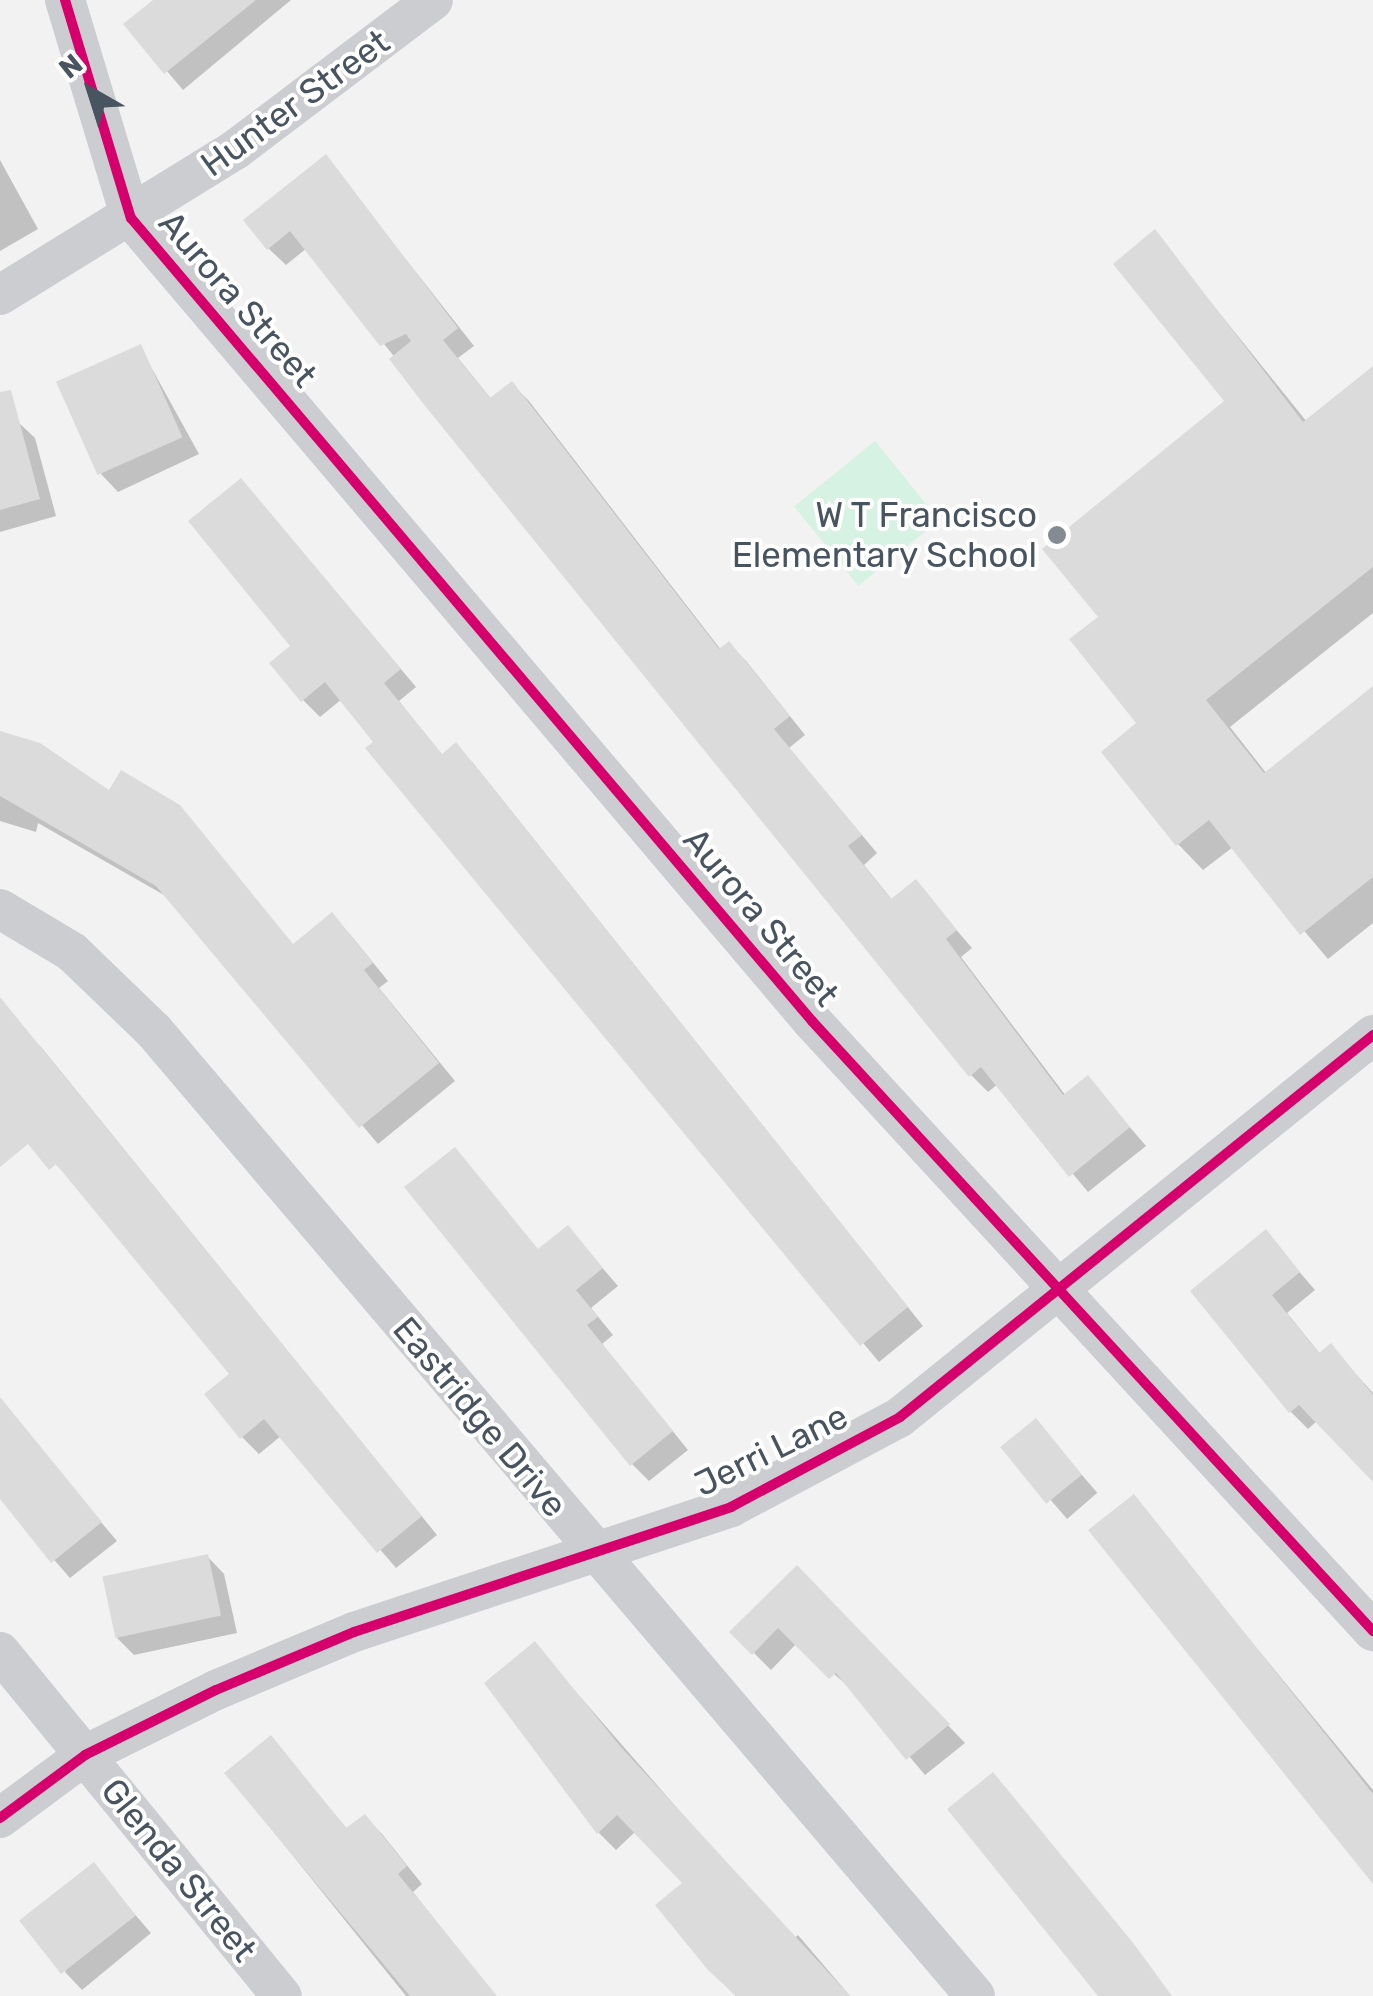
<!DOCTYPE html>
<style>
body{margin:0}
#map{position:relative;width:1373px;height:1996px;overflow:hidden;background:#f2f2f2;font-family:Rubik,sans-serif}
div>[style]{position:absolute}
.green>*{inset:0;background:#d6f2e2;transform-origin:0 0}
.shadow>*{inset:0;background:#0003;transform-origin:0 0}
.building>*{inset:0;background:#dbdbdc;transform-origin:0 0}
.minor>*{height:40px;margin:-20px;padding:0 20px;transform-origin:20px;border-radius:20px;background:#cbcdd0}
.cycleway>*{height:10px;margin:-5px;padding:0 5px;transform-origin:5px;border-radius:5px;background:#d6006c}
.dots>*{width:28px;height:28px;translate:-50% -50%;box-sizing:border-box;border:5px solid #fff;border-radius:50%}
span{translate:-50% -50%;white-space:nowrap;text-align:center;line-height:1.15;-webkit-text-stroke:8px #fff;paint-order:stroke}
.street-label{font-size:35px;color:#48545f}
.poi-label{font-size:35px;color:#48545f}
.right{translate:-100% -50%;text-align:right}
.north{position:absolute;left:40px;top:40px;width:100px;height:100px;-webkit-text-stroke:8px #fff;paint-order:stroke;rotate:321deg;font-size:28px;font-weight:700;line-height:40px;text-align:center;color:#48545f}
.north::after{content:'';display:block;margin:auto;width:35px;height:45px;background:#48545f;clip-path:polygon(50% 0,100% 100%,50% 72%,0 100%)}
</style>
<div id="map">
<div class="green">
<i style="left:875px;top:441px;width:102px;height:104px;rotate:51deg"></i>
</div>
<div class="shadow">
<i style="clip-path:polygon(156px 0,291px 0,183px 90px,127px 24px)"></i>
<i style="clip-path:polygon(326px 158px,474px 346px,458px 358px,492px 400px,512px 384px,529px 401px,721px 650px,729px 644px,746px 661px,805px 735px,789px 748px,877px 853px,864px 865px,893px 901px,915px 882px,972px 948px,961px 957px,1066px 1096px,1088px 1078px,1146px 1146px,1088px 1192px,998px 1084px,988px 1092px,971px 1075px,307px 248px,286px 265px,268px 248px)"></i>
<i style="clip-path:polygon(0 160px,38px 229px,0 251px)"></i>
<i style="clip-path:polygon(1155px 233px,1307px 422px,1373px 369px,1373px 613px,1230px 727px,1267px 774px,1373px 689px,1373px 923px,1328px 959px,1233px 847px,1203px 870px,1178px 844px,1101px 617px,1228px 402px)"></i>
<i style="clip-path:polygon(140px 347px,199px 454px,118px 492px,101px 474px)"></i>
<i style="clip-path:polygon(17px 421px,35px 438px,56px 516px,0 532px,0 425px)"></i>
<i style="clip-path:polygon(258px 499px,416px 687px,399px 701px,443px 756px,456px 746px,473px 763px,923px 1326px,879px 1362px,368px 748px,376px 742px,342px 699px,320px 717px,303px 700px)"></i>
<i style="clip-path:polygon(0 734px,110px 794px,178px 807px,294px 946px,349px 933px,388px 981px,379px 988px,455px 1081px,378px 1144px,171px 899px,38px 823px,36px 832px,0 821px)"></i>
<i style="clip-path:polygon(0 1017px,41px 1047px,437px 1535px,396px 1568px,282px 1435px,259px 1454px,242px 1437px,232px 1375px,73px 1181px,0 1110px)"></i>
<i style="clip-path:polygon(568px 1228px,618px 1286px,591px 1308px,613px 1335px,602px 1344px,688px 1450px,649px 1481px,632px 1464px,539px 1251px)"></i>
<i style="clip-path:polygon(1266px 1233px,1315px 1290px,1287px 1313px,1321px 1355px,1331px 1347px,1373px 1393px,1373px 1479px,1316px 1422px,1308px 1429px,1291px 1412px,1193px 1291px)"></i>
<i style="clip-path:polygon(0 1403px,117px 1541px,70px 1578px,0 1498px)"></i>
<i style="left:1035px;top:1421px;width:95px;height:40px;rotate:49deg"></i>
<i style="clip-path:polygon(1133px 1497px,1373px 1790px,1373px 1881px)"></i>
<i style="clip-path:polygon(207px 1556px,224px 1574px,237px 1633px,134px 1655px,117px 1638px)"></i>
<i style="clip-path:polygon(797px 1568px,965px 1743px,925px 1775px,853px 1690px,797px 1643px,771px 1670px,733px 1632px)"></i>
<i style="clip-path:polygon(535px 1645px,792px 1940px,798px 1935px,850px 1996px,736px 1996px,710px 1969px,686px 1883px,636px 1831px,616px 1850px,599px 1833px,487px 1684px)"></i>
<i style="clip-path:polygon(271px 1738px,348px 1830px,365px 1817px,382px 1834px,422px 1884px,413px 1892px,495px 1996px,406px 1996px,227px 1774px)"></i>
<i style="clip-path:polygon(93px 1866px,151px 1933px,82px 1990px,65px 1972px)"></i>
</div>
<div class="building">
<i style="clip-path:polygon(153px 0,256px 0,164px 74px,123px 24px)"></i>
<i style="clip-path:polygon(326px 154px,458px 328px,443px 340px,490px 398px,512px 381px,719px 649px,729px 641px,790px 716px,774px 729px,862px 835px,848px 846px,891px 899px,916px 879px,957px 930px,946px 939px,1063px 1095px,1088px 1075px,1130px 1127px,1069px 1177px,981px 1067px,969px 1077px,426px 407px,389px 359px,411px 341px,406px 334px,380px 346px,290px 231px,267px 250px,243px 220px)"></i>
<i style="clip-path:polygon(1155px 229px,1303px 422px,1373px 366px,1373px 567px,1206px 700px,1264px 773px,1373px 686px,1373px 877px,1300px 935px,1209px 820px,1176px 846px,1101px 752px,1136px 723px,1069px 639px,1098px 617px,1042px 549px,1224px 401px,1113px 264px)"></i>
<i style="left:141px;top:344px;width:102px;height:93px;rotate:66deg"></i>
<i style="clip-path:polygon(11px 390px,40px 499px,0 510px,0 392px)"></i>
<i style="clip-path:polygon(241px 478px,401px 669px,384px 683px,442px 754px,456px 742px,908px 1307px,860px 1346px,365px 748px,373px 742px,325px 682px,301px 702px,269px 663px,290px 646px,188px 521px)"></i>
<i style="clip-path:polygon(0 731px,40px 743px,109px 790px,121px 770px,180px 805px,293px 944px,332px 912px,373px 963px,364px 970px,439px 1063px,359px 1128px,156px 886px,0 796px)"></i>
<i style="clip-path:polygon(0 997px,422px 1516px,377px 1553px,264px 1419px,240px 1439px,204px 1394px,229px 1374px,56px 1164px,49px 1170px,28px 1144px,0 1167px)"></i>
<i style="clip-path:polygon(455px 1147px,538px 1249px,568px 1225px,603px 1268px,576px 1290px,598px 1317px,587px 1325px,673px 1431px,630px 1466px,404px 1187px)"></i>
<i style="clip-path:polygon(1266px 1229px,1300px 1272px,1272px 1295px,1319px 1353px,1331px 1343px,1373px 1395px,1373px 1482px,1299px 1405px,1289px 1413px,1190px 1291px)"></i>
<i style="clip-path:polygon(0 1397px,102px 1522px,51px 1563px,0 1499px)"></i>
<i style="left:1036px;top:1418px;width:73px;height:46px;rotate:51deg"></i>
<i style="clip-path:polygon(1134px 1494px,1373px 1794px,1373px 1884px,1088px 1530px)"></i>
<i style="left:208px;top:1554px;width:63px;height:108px;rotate:78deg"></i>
<i style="clip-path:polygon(797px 1565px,950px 1724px,906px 1760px,836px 1673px,829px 1679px,778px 1628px,752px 1655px,729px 1632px)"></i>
<i style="clip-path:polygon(535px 1641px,620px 1746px,850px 1996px,736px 1996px,708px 1970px,655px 1905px,682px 1883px,617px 1815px,597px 1834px,484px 1683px)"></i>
<i style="clip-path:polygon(271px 1735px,346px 1828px,365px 1814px,407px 1866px,398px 1874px,497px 1996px,410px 1996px,224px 1773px)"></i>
<i style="clip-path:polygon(993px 1772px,1134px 1944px,1172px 1996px,1098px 1996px,1026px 1907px,947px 1809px)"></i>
<i style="left:94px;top:1862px;width:68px;height:95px;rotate:52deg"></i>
</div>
<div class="minor">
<i style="left:65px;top:0;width:228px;rotate:73.2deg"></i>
<i style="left:131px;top:218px;width:1053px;rotate:49.7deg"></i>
<i style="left:812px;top:1021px;width:829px;rotate:47.4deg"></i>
<i style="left:0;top:295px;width:276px;rotate:-31.7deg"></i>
<i style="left:235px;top:150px;width:248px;rotate:-37.1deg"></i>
<i style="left:0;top:909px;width:84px;rotate:30.8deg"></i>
<i style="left:72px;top:952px;width:114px;rotate:43.9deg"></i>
<i style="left:154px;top:1031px;width:1267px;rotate:49.61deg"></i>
<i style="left:0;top:1652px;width:445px;rotate:50.7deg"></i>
<i style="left:0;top:1818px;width:106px;rotate:-36.5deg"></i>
<i style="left:85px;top:1755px;width:146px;rotate:-26.4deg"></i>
<i style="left:216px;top:1690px;width:150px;rotate:-22.8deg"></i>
<i style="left:354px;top:1632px;width:397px;rotate:-18.3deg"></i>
<i style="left:731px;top:1507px;width:191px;rotate:-28deg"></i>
<i style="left:900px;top:1417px;width:608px;rotate:-38.92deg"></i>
</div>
<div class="cycleway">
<i style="left:65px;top:0;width:228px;rotate:73.2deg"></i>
<i style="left:131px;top:218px;width:1053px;rotate:49.7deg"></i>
<i style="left:812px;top:1021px;width:829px;rotate:47.4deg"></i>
<i style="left:0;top:1818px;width:106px;rotate:-36.5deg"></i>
<i style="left:85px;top:1755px;width:146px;rotate:-26.4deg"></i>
<i style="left:216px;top:1690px;width:150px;rotate:-22.8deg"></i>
<i style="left:354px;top:1632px;width:397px;rotate:-18.3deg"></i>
<i style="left:731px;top:1507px;width:191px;rotate:-28deg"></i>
<i style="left:900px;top:1417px;width:608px;rotate:-38.92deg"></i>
</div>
<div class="dots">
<i style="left:1057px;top:535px;background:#848b92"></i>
</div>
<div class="street-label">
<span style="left:295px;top:103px;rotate:-36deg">Hunter Street</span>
<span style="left:238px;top:299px;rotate:49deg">Aurora Street</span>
<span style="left:761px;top:917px;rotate:50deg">Aurora Street</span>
<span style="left:480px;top:1417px;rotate:50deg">Eastridge Drive</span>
<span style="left:771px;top:1450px;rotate:-26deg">Jerri Lane</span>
<span style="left:179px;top:1870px;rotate:51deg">Glenda Street</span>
</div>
<div class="poi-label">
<span class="right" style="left:1037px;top:535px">W T Francisco<br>Elementary School</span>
</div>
<div class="north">N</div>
</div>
